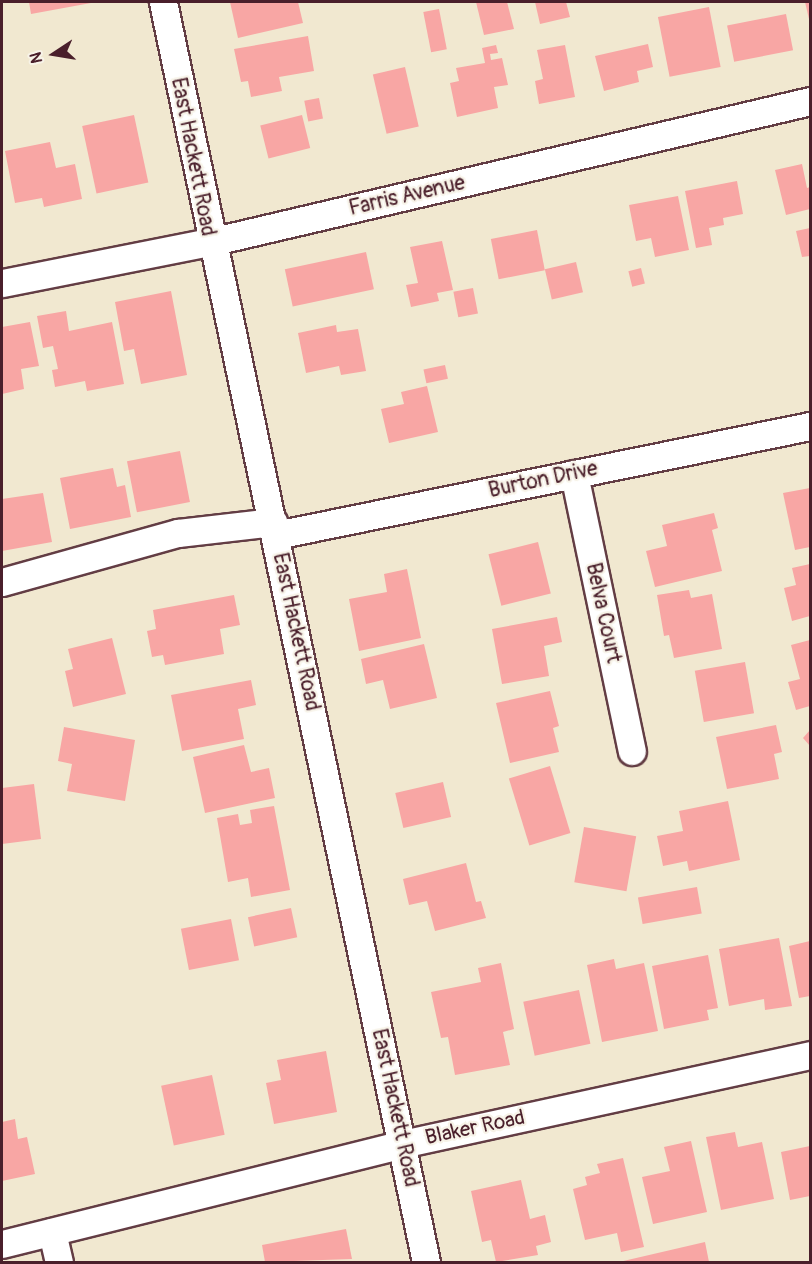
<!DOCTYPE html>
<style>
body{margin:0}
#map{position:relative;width:812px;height:1264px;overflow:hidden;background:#f1e8d0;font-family:Pangolin,sans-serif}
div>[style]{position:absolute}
.building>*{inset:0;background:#f8a6a4;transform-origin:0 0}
.roads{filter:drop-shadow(2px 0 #633d44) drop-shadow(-2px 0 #633d44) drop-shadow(0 2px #633d44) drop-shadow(0 -2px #633d44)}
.street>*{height:27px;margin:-13.5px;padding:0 13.5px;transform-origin:13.5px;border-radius:13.5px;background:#fff}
span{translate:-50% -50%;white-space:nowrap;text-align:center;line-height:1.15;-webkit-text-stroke:4.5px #f7f3e8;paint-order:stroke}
.street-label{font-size:21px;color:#4a1f2b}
.frame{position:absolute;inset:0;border:3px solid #4a1f2b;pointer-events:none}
.north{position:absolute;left:24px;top:24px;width:60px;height:60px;-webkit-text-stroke:4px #f7f3e8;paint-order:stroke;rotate:258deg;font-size:16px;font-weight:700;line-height:24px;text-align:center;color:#4a1f2b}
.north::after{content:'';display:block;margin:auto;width:21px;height:27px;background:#4a1f2b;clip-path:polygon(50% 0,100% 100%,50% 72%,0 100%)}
</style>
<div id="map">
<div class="building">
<i style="clip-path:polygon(29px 2px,91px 2px,91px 3px,31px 14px)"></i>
<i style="clip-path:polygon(230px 2px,298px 2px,303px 23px,238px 38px)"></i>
<i style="clip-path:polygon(476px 2px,507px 2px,514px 29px,484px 35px)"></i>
<i style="clip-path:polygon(535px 2px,566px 2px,570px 17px,540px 24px)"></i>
<i style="clip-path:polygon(805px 2px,810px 2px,810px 18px,809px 19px)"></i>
<i style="left:709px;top:7px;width:61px;height:52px;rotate:79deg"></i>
<i style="left:439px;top:9px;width:41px;height:16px;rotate:79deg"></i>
<i style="left:786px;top:14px;width:37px;height:60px;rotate:79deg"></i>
<i style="clip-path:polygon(308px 36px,314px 71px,279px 77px,282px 91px,251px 97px,248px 81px,241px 82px,234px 49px)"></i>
<i style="clip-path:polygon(648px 44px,653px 67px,637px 71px,639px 82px,604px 91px,595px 56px)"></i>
<i style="clip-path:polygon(496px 45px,498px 53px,490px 54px,491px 60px,502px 58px,508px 85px,494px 87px,498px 108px,457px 117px,450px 83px,459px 81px,456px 68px,485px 63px,482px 48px)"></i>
<i style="clip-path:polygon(565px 45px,575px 97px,539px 104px,535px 81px,543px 79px,537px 50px)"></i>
<i style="left:405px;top:67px;width:61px;height:33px;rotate:77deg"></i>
<i style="left:319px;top:98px;width:21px;height:15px;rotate:79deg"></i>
<i style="left:134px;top:115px;width:69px;height:53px;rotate:78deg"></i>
<i style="left:302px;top:115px;width:34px;height:43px;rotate:76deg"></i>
<i style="clip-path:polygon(50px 142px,56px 168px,75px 164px,82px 199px,44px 207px,42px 198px,15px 203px,5px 151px)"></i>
<i style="clip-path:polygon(802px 164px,807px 188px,810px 187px,810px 209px,786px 215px,775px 170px)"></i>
<i style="clip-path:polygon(737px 181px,743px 214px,723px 218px,724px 225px,709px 228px,712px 245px,696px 248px,685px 191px)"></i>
<i style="clip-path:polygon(678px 196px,689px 250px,655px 257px,651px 238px,636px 241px,629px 205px)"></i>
<i style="clip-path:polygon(810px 228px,810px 256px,802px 257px,796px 231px)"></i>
<i style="left:537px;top:230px;width:41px;height:47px;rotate:79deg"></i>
<i style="clip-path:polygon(442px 241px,453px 290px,437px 293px,439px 301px,411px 307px,406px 285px,418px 283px,410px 247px)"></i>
<i style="left:366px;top:252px;width:38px;height:83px;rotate:78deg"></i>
<i style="left:576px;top:262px;width:31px;height:32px;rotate:77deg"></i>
<i style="left:641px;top:268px;width:16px;height:13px;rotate:76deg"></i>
<i style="left:473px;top:288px;width:26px;height:20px;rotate:79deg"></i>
<i style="clip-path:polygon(171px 291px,187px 375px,141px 384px,134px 349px,124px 351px,115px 302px)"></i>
<i style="clip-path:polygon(66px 311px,69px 331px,112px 322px,124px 384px,87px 391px,85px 381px,55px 387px,52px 370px,58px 369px,53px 346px,43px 348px,37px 316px)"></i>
<i style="clip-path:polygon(30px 322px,39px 366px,21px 369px,24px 389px,2px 394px,2px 327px)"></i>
<i style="clip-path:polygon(336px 325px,337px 332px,358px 329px,366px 371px,341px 375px,339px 366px,306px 373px,298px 333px)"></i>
<i style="left:445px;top:365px;width:14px;height:22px;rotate:78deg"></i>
<i style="clip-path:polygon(427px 386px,438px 432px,389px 443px,381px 409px,404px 404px,401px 392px)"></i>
<i style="left:180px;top:451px;width:52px;height:54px;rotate:79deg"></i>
<i style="clip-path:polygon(113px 468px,117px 487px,125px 485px,131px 517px,70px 529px,60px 478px)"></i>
<i style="clip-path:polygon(810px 488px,810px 547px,795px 550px,783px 493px)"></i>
<i style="clip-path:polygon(43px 493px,52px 542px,2px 551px,2px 499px)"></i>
<i style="clip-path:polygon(714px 513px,718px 528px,712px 530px,722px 571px,655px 587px,646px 551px,667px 546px,662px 525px)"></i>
<i style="left:538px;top:542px;width:53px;height:51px;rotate:76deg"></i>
<i style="clip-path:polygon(810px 564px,810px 616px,792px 621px,784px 588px,796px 585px,792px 568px)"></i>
<i style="clip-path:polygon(407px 569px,421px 638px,359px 651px,349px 599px,387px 592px,384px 574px)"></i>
<i style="clip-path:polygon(689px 590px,691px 598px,712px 594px,722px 649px,674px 658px,669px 635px,664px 636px,657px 595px)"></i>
<i style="clip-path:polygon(234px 595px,240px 625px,220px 629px,224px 654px,165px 665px,163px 655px,152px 657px,147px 631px,156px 629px,153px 610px)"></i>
<i style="clip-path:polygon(557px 617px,562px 642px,544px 646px,549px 676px,502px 684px,492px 629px)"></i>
<i style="clip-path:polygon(112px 638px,126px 694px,73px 707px,65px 671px,73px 669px,68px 649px)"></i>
<i style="clip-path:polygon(810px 640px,810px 706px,796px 710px,788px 682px,800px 679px,791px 645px)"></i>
<i style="clip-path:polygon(424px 644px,437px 698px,390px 709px,383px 680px,366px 684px,361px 659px)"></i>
<i style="left:745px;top:662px;width:52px;height:51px;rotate:80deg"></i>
<i style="clip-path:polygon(251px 680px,256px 705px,238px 709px,244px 739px,182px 751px,171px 695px)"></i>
<i style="clip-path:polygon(550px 691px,559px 726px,553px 728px,559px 752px,510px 763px,496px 703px)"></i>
<i style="clip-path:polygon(776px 725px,782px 752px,774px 754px,779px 779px,727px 789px,716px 737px)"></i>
<i style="clip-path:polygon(64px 727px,135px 740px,125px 801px,67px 791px,72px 764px,58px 761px)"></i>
<i style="clip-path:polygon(810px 730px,810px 746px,803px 738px)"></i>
<i style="clip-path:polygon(244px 745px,251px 772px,269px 768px,275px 798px,205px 813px,193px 757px)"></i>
<i style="left:550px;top:766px;width:70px;height:43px;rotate:73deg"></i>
<i style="left:443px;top:782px;width:36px;height:49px;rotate:77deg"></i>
<i style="clip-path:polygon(34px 784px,41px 839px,2px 844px,2px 788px)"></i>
<i style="clip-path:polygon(728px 801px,740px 860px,689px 871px,687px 861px,663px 866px,657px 836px,683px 831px,679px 811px)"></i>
<i style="clip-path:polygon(274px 806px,290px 890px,251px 897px,248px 878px,228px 882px,217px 818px,238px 814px,240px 825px,252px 823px,250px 810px)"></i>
<i style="left:584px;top:827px;width:53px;height:56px;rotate:10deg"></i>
<i style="clip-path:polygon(466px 863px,476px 902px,481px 901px,486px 918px,435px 931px,427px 901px,409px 905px,403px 879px)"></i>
<i style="left:697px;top:887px;width:27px;height:60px;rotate:80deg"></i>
<i style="left:291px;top:908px;width:30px;height:44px;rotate:78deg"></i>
<i style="left:231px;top:919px;width:42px;height:51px;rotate:79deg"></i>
<i style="clip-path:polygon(779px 938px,792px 1006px,765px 1010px,764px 999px,729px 1006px,719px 949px)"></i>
<i style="clip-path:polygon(810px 941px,810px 996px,799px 998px,789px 946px)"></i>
<i style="clip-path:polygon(708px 955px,718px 1008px,707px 1010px,709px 1020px,664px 1029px,652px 966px)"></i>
<i style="clip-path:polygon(614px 959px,616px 969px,644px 963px,658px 1031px,602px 1042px,587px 965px)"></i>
<i style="clip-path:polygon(501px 963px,514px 1029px,503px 1032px,510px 1065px,455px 1075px,448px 1037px,441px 1038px,431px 992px,481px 982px,478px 968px)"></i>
<i style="left:579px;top:990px;width:55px;height:57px;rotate:78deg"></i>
<i style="clip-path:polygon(326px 1051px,337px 1112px,274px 1124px,266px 1083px,281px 1080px,277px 1060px)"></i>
<i style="left:212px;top:1075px;width:61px;height:52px;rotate:78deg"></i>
<i style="clip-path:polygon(15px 1119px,18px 1139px,27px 1137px,35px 1174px,2px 1181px,2px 1122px)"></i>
<i style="clip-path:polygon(735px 1132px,738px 1147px,762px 1142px,774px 1199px,721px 1210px,706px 1137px)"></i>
<i style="clip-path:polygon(691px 1141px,707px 1212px,653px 1224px,642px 1177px,670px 1171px,664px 1147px)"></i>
<i style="clip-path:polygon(810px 1146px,810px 1196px,790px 1200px,781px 1152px)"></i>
<i style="clip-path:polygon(623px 1158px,644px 1247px,621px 1252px,617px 1233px,585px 1240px,573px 1189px,587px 1185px,585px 1177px,600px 1173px,597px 1164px)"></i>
<i style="clip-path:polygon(521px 1180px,530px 1219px,545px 1215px,551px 1242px,536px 1246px,538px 1255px,496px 1262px,491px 1240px,482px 1242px,471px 1191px)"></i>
<i style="clip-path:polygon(346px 1229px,352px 1259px,265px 1262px,262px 1245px)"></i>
<i style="clip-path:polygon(705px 1242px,709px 1262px,619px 1262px)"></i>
</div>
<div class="roads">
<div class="street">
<i style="left:163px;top:2px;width:1287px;rotate:78.21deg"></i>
<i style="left:2px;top:283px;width:212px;rotate:-11.2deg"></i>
<i style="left:210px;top:242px;width:616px;rotate:-13.22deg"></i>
<i style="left:574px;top:474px;width:283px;rotate:78.2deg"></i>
<i style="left:276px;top:535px;width:545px;rotate:-11.54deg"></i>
<i style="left:2px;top:582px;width:183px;rotate:-15.6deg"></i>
<i style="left:178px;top:533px;width:96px;rotate:-6.6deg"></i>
<i style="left:52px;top:1232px;width:31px;rotate:77deg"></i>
<i style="left:2px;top:1244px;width:412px;rotate:-14deg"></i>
<i style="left:402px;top:1144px;width:418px;rotate:-12.3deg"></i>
</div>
</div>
<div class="street-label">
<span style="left:193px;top:157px;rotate:79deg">East Hackett Road</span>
<span style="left:407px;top:196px;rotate:-13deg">Farris Avenue</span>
<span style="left:543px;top:480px;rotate:-12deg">Burton Drive</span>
<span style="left:603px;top:613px;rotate:78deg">Belva Court</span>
<span style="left:296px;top:632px;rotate:78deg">East Hackett Road</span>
<span style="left:395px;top:1108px;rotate:78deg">East Hackett Road</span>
<span style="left:475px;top:1128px;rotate:-12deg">Blaker Road</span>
</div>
<div class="frame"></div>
<div class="north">N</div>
</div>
